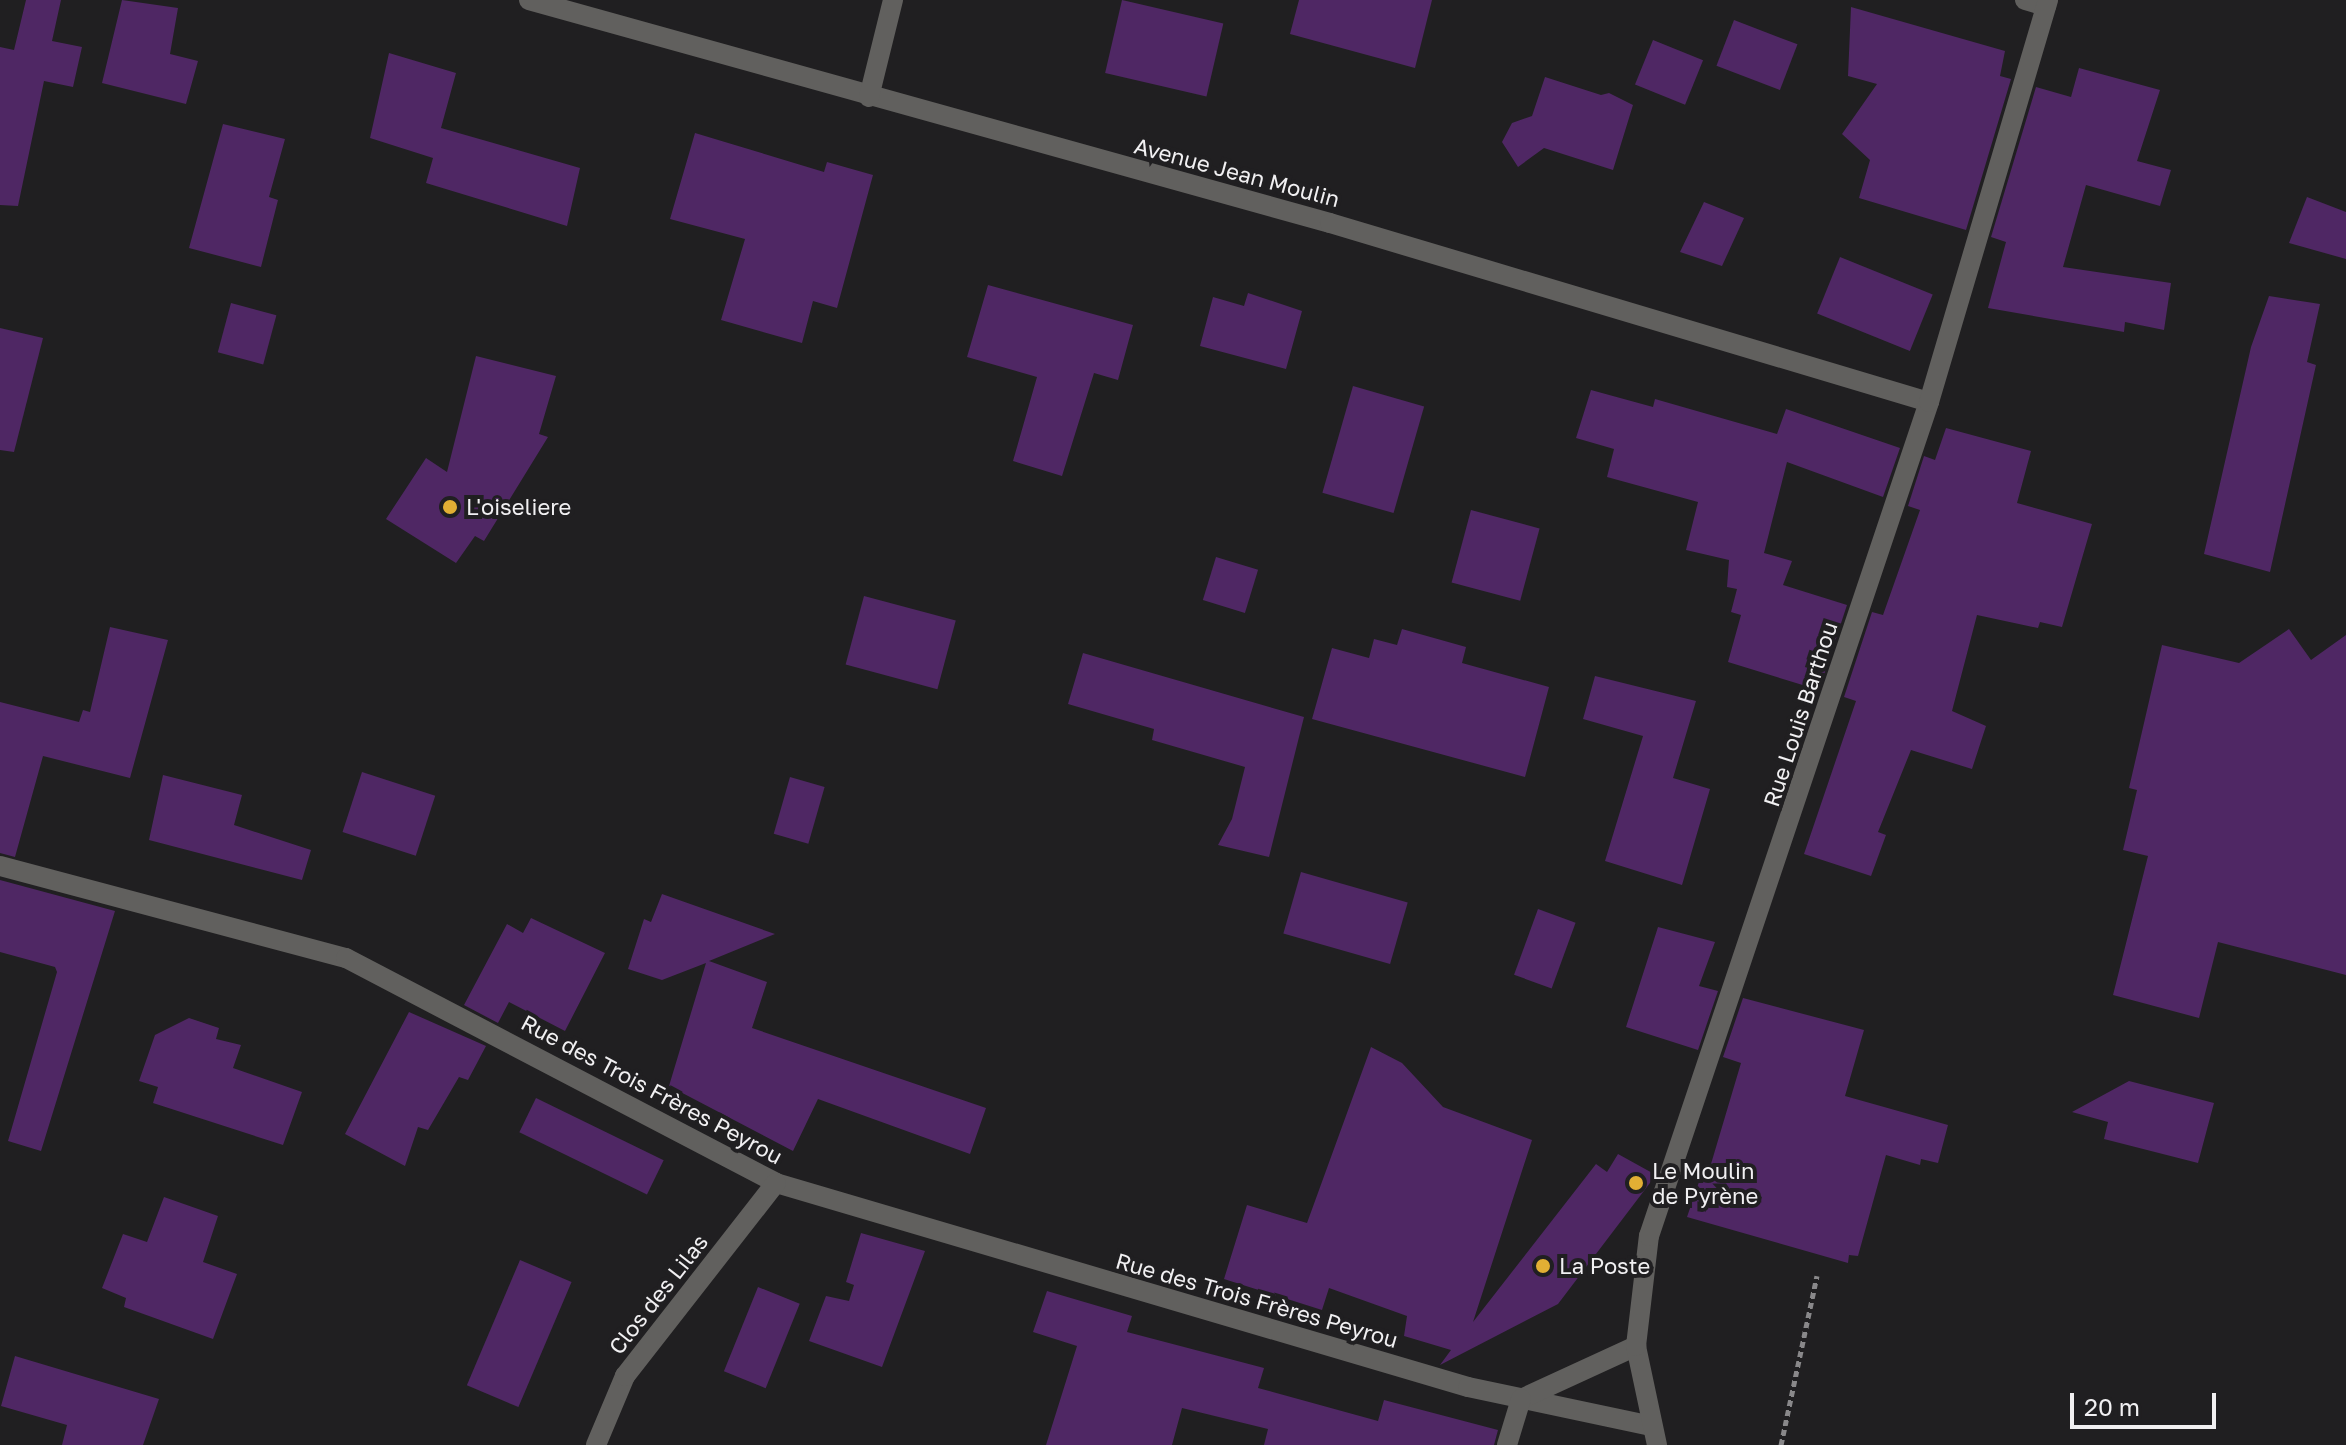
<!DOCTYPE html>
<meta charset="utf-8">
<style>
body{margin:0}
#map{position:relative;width:2346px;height:1445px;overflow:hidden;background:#201f21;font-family:"Golos Text",sans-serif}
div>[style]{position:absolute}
.building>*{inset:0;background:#4f2764;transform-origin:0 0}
.path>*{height:5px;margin-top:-2.5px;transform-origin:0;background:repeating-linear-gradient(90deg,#89888a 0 6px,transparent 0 10px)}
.minor>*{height:20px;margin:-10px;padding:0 10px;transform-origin:10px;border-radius:10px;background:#61605e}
.dots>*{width:22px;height:22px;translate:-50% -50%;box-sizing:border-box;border:4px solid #201f21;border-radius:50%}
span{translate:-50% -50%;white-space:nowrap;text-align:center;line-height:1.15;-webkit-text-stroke:8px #201f21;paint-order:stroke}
.street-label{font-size:22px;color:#f1f0f2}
.poi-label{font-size:22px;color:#f1f0f2}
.left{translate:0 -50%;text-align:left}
.scale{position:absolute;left:2070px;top:1393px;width:146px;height:36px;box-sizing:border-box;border:4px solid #f1f0f2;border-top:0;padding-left:10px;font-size:24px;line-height:28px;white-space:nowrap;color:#f1f0f2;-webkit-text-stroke:6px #201f21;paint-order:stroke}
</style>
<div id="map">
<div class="building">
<i style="clip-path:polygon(26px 0,61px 0,52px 41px,82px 47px,73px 87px,44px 81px,18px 206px,0 205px,0 47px,14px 50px)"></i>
<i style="clip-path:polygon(122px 0,178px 8px,170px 54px,198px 61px,186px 104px,102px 83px)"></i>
<i style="left:1122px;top:0;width:104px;height:75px;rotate:13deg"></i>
<i style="clip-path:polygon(1299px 0,1432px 0,1415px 68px,1290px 34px)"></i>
<i style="clip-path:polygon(1851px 7px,2005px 51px,2000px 76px,2011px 79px,1966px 230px,1859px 198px,1870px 160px,1842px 134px,1877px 84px,1848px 76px)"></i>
<i style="left:1734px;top:20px;width:68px;height:49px;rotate:21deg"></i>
<i style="left:1653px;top:40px;width:54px;height:48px;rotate:22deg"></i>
<i style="clip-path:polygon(389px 53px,456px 73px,441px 128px,580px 168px,567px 226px,426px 183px,433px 158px,370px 138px)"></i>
<i style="clip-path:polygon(2079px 68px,2160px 90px,2137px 161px,2171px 170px,2160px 206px,2086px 185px,2063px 267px,2171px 283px,2164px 330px,2125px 322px,2124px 332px,1988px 308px,2006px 242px,1991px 237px,2036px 87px,2071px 97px)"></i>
<i style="clip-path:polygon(1545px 77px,1601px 95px,1609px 93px,1633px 105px,1613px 170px,1544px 148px,1518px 167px,1502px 142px,1512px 123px,1532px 116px)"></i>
<i style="clip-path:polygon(223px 124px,285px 139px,269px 197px,278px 200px,261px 267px,189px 248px)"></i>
<i style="clip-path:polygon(695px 133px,824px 172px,827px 162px,873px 175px,837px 308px,813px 301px,802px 343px,721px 320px,745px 239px,670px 219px)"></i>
<i style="clip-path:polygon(2307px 197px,2346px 212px,2346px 259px,2289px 243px)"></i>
<i style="clip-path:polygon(1704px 202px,1744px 218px,1722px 266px,1680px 252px)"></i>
<i style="left:1840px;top:257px;width:100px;height:61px;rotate:22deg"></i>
<i style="clip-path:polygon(988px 285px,1133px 325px,1118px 380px,1094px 373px,1062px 476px,1013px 461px,1037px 377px,967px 357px)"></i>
<i style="clip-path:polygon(1248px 293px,1302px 311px,1286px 369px,1200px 346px,1213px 297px,1244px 306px)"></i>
<i style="clip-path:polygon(2269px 296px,2320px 304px,2307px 362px,2316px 365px,2270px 572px,2204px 554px,2251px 347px)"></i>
<i style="left:231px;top:303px;width:47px;height:51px;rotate:15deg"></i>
<i style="clip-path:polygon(0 328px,43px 338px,14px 452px,0 450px)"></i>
<i style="clip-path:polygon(476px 356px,556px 376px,539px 434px,548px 437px,484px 541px,475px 536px,456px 563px,386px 519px,426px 458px,447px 472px)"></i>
<i style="left:1353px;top:386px;width:74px;height:111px;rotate:16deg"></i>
<i style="clip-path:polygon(1591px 390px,1653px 407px,1655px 399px,1777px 434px,1786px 409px,1900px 448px,1883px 497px,1787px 462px,1764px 553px,1792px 561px,1783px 585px,1847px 605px,1819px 690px,1728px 662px,1741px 615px,1731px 612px,1737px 589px,1727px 587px,1729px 560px,1686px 550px,1698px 502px,1607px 477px,1614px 449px,1576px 438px)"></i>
<i style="clip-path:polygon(1946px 428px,2031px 451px,2017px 503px,2092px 524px,2062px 627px,2040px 622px,2038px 628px,1977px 615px,1952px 711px,1986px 726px,1972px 769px,1911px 750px,1878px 832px,1886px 835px,1871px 876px,1804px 854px,1856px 701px,1844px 697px,1872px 612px,1883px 615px,1920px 510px,1908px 506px,1924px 456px,1935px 460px)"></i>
<i style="left:1471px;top:510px;width:71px;height:75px;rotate:15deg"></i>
<i style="left:1216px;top:557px;width:44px;height:45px;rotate:17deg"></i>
<i style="left:864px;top:596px;width:95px;height:71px;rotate:15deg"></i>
<i style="clip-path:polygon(110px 627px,168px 640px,130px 778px,43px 756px,15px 857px,0 853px,0 702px,79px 722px,83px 710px,90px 712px)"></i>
<i style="clip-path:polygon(1402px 629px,1466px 647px,1462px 663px,1549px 687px,1525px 777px,1312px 719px,1332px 648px,1369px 658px,1374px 639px,1397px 645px)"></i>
<i style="clip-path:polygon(2289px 629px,2311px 660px,2346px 635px,2346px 975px,2218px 942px,2199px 1018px,2113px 995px,2148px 856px,2123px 850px,2137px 790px,2129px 788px,2162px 645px,2239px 663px)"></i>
<i style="clip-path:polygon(1083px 653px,1304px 717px,1269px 857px,1218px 845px,1232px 819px,1245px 767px,1152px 740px,1154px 729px,1068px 704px)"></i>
<i style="clip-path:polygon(1595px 676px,1696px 701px,1673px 778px,1710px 789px,1682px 885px,1605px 861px,1643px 736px,1583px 719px)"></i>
<i style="left:362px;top:772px;width:77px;height:63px;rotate:18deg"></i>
<i style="clip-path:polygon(163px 775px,242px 795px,234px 825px,311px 850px,302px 880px,149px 840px)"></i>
<i style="left:790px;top:777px;width:36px;height:59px;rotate:16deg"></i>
<i style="left:1301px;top:872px;width:111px;height:64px;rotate:16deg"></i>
<i style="clip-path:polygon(0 880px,115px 911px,41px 1151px,8px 1141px,57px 972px,55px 967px,0 952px)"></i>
<i style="clip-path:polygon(662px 894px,775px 934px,709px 961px,767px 982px,752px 1028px,986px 1108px,970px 1154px,818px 1099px,793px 1151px,669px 1086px,706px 963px,662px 980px,628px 969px,644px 919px,651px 922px)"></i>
<i style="left:1538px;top:909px;width:40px;height:70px;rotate:20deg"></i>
<i style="clip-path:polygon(531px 918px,605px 953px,565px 1031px,509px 1002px,498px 1023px,464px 1005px,507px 924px,523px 933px)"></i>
<i style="clip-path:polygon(1658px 927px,1715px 942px,1699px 986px,1718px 991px,1698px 1050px,1626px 1027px)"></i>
<i style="clip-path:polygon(1743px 998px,1864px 1030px,1845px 1096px,1948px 1125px,1938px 1163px,1921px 1159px,1920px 1165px,1886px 1155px,1858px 1256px,1849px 1255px,1848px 1263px,1687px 1217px,1702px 1173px,1708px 1174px,1741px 1063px,1723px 1057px)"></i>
<i style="clip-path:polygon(409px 1012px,486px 1046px,468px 1080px,459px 1077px,428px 1130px,418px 1127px,405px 1166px,345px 1134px)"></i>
<i style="clip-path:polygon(189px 1018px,219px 1028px,216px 1039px,241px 1045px,233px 1068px,302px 1092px,283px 1145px,153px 1103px,158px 1087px,139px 1081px,155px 1035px)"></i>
<i style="clip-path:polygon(1371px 1047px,1402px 1063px,1443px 1107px,1532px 1140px,1473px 1322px,1596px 1164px,1607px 1172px,1618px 1154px,1656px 1175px,1558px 1304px,1440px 1365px,1451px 1350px,1404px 1336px,1407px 1316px,1329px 1288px,1322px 1310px,1224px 1279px,1247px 1205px,1307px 1223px)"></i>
<i style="clip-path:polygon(2129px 1081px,2214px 1103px,2198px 1163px,2104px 1139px,2108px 1122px,2072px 1112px)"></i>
<i style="left:536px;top:1098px;width:142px;height:38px;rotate:26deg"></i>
<i style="clip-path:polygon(164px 1197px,218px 1216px,203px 1262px,237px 1274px,213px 1339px,124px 1307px,126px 1298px,102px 1288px,123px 1234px,147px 1242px)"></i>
<i style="clip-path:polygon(861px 1233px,925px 1251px,882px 1367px,809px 1341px,826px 1296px,849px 1301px,854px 1285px,846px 1282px)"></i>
<i style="left:520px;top:1260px;width:56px;height:136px;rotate:23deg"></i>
<i style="left:758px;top:1287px;width:45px;height:91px;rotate:22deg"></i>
<i style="clip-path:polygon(1047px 1291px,1132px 1316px,1127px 1332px,1264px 1368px,1258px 1388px,1378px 1421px,1384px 1400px,1498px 1430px,1494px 1445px,1264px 1445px,1268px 1429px,1182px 1408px,1172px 1445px,1046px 1445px,1077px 1346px,1033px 1332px)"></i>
<i style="clip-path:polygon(15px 1356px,159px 1399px,143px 1445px,62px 1445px,67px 1425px,1px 1406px)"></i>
</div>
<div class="path">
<i style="left:1781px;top:1445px;width:173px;rotate:-78deg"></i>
</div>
<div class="minor">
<i style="left:529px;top:0;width:831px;rotate:15.56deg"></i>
<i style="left:1330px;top:223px;width:625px;rotate:16.64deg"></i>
<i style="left:2025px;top:0;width:22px;rotate:16deg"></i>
<i style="left:869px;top:97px;width:100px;rotate:-76.1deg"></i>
<i style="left:0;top:866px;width:358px;rotate:14.9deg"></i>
<i style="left:346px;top:958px;width:485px;rotate:27.6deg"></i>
<i style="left:776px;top:1183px;width:721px;rotate:16.43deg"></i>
<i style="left:1468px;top:1387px;width:187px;rotate:12deg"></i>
<i style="left:1521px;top:1399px;width:127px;rotate:-24.7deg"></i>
<i style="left:596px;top:1445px;width:75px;rotate:-67.2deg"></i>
<i style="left:625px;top:1376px;width:245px;rotate:-52deg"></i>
<i style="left:1507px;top:1445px;width:48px;rotate:-73.1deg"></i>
<i style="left:1657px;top:1445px;width:101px;rotate:-102deg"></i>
<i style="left:1636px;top:1346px;width:111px;rotate:-83.3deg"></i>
<i style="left:1649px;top:1236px;width:880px;rotate:-71.44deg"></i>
<i style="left:1929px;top:402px;width:419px;rotate:-73.5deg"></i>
</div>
<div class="dots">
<i style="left:450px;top:507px;background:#e2af34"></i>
<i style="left:1636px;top:1183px;background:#e2af34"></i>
<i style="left:1543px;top:1266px;background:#e2af34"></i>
</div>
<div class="street-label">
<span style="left:1237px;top:172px;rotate:15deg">Avenue Jean Moulin</span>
<span style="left:1800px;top:714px;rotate:-72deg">Rue Louis Barthou</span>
<span style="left:652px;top:1089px;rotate:28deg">Rue des Trois Frères Peyrou</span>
<span style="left:658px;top:1294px;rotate:-52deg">Clos des Lilas</span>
<span style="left:1257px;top:1300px;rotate:16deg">Rue des Trois Frères Peyrou</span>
</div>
<div class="poi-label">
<span class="left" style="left:466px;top:507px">L'oiseliere</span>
<span class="left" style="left:1652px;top:1183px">Le Moulin<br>de Pyrène</span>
<span class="left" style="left:1559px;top:1266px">La Poste</span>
</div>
<div class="scale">20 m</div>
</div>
